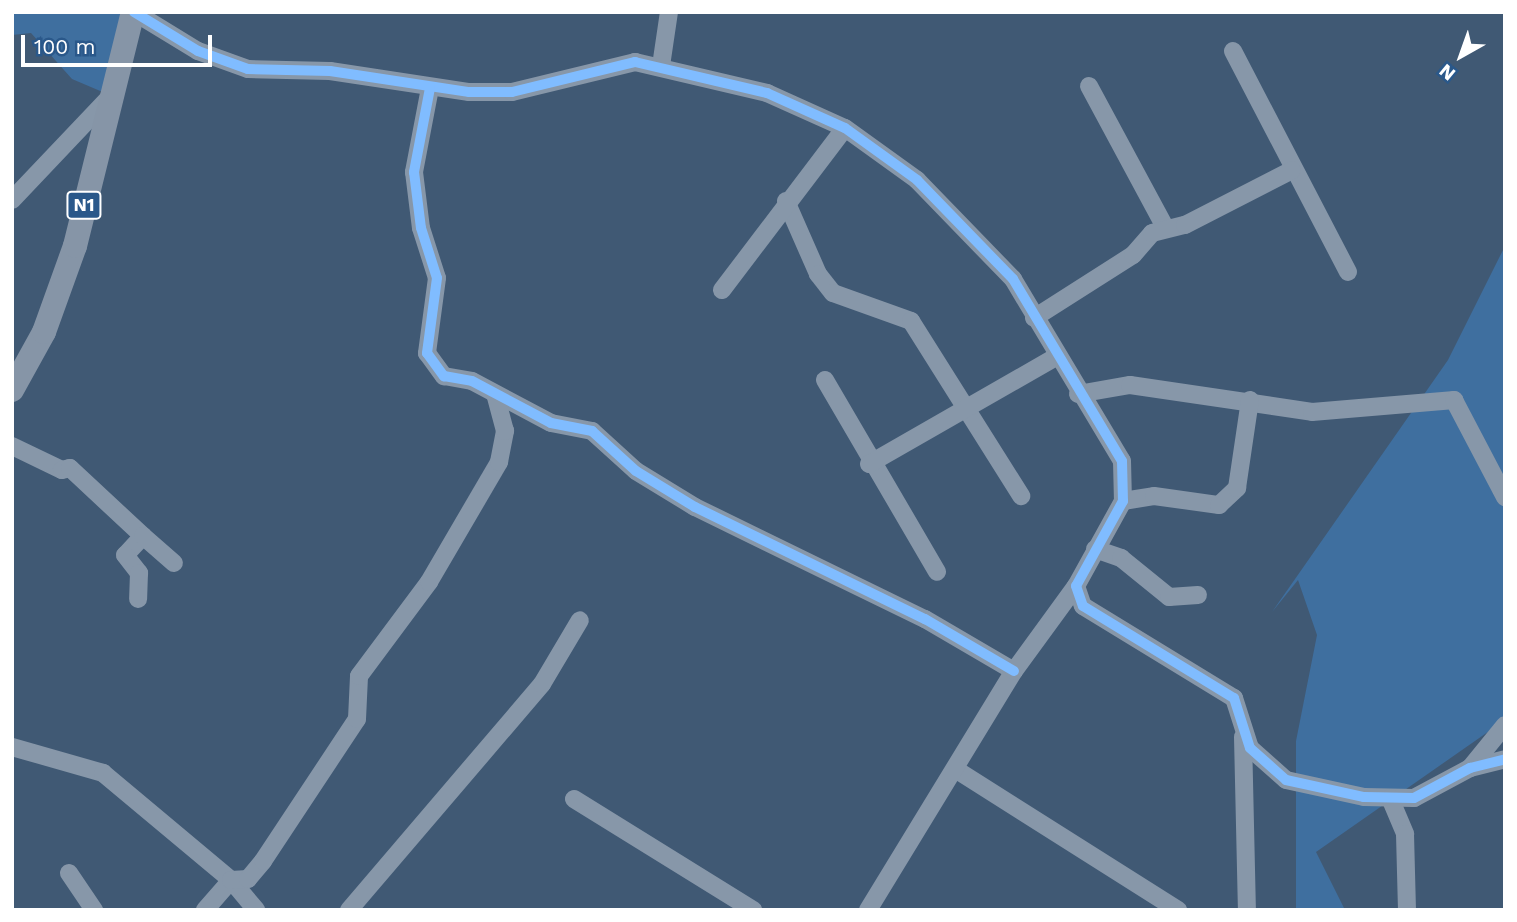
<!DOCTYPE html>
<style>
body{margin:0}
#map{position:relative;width:1517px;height:922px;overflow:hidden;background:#405974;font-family:"Work Sans",sans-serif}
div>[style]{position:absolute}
.green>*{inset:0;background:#3f6f9f}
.minor>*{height:18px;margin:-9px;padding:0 9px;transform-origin:9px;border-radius:9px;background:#8797a9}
.highway>*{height:24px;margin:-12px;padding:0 12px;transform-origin:12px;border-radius:12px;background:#8695a7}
.cycleway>*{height:10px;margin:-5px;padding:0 5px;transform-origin:5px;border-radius:5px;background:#80bcff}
span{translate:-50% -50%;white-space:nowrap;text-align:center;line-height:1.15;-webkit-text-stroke:5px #2a588a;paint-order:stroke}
.shield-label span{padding:2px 5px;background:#2a588a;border:2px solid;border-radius:5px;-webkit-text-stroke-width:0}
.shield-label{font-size:18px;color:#fff;font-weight:700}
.frame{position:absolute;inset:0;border:14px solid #fff;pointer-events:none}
.north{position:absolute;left:1426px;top:21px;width:70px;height:70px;-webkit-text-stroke:5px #2a588a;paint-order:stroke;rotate:220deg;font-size:19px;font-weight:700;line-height:28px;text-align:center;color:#fff}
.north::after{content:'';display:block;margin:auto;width:24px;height:32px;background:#fff;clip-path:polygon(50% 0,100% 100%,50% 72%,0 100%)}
.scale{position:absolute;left:21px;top:35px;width:191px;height:32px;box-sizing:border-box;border:4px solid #fff;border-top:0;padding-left:9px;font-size:21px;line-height:24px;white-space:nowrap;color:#fff;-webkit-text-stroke:5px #2a588a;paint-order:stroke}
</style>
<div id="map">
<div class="green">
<i style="clip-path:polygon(12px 12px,133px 12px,112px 96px,72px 79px,31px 33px,12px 35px)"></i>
<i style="clip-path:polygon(1505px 246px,1505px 720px,1316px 852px,1345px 910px,1296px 910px,1296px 741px,1317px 635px,1298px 580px,1272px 612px,1448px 360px)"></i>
</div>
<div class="minor">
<i style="left:134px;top:12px;width:75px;rotate:31.4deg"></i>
<i style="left:198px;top:51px;width:53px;rotate:19.8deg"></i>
<i style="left:248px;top:69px;width:82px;rotate:1.4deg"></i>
<i style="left:330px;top:71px;width:141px;rotate:8.6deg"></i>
<i style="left:469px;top:92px;width:43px"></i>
<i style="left:512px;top:92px;width:127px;rotate:-13.7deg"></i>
<i style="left:635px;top:62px;width:136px;rotate:13.2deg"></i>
<i style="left:767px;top:93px;width:85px;rotate:24.2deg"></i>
<i style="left:845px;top:128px;width:89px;rotate:35.8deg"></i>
<i style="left:917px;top:180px;width:138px;rotate:45.9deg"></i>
<i style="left:1013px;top:279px;width:212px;rotate:59.1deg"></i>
<i style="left:1122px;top:461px;width:40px;rotate:88.6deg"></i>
<i style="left:1123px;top:501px;width:97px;rotate:118.9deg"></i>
<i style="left:1076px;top:586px;width:21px;rotate:71deg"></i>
<i style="left:1083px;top:606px;width:177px;rotate:31.4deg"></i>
<i style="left:1234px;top:698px;width:52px;rotate:72.3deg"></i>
<i style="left:1250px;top:748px;width:48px;rotate:41.6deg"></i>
<i style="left:1286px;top:780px;width:80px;rotate:12.3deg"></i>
<i style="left:1364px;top:797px;width:50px;rotate:1.1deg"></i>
<i style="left:1414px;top:798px;width:64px;rotate:-28.2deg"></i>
<i style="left:1470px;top:768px;width:36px;rotate:-14deg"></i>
<i style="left:1233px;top:51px;width:249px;rotate:62.5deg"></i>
<i style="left:661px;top:66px;width:55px;rotate:-81.6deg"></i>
<i style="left:1089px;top:86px;width:162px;rotate:61.7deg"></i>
<i style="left:430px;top:88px;width:86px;rotate:100.8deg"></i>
<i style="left:414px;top:172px;width:56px;rotate:82.9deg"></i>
<i style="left:421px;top:228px;width:52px;rotate:72.3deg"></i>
<i style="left:437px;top:278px;width:76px;rotate:97.6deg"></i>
<i style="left:427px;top:353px;width:29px;rotate:54deg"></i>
<i style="left:444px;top:376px;width:28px;rotate:10deg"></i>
<i style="left:472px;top:381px;width:89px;rotate:28deg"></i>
<i style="left:551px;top:423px;width:42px;rotate:11deg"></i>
<i style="left:592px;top:431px;width:59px;rotate:42.3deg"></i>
<i style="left:636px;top:471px;width:69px;rotate:31.4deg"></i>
<i style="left:695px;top:507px;width:256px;rotate:26deg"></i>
<i style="left:925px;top:619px;width:103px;rotate:30.3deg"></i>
<i style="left:12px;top:200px;width:139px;rotate:-46.5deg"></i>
<i style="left:786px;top:201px;width:80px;rotate:66.3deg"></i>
<i style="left:818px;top:274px;width:24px;rotate:52deg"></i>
<i style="left:833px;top:293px;width:83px;rotate:19.7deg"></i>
<i style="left:911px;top:321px;width:207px;rotate:57.8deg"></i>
<i style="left:722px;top:290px;width:203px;rotate:-52.8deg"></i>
<i style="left:1034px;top:318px;width:117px;rotate:-32.5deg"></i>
<i style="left:1133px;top:255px;width:29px;rotate:-49deg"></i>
<i style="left:1152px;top:233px;width:34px;rotate:-14deg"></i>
<i style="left:1185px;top:225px;width:120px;rotate:-27.2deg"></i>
<i style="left:825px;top:380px;width:222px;rotate:59.7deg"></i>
<i style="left:1078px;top:394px;width:53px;rotate:-9.8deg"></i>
<i style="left:1130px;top:385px;width:184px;rotate:8.4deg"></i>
<i style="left:1312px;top:412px;width:143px;rotate:-4.8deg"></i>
<i style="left:1454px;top:400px;width:110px;rotate:62.3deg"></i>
<i style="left:12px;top:446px;width:55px;rotate:25.6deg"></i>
<i style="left:62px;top:470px;width:8px;rotate:-14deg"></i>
<i style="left:70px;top:468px;width:100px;rotate:43deg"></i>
<i style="left:143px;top:536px;width:26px;rotate:133deg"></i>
<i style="left:125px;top:555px;width:23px;rotate:52deg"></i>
<i style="left:139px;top:573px;width:26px;rotate:92deg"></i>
<i style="left:869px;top:464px;width:215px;rotate:-29.8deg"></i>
<i style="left:1123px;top:501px;width:31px;rotate:-9deg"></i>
<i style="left:1154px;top:496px;width:66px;rotate:7.9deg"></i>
<i style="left:1219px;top:505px;width:25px;rotate:-43deg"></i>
<i style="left:1237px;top:488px;width:89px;rotate:-81.6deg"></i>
<i style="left:143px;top:536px;width:41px;rotate:41.1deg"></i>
<i style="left:1095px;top:549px;width:28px;rotate:19deg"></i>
<i style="left:1121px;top:558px;width:62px;rotate:39.1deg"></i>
<i style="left:1169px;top:597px;width:29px;rotate:-4deg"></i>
<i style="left:1243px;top:737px;width:173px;rotate:88.7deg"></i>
<i style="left:12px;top:747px;width:95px;rotate:15.9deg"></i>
<i style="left:103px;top:773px;width:167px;rotate:39.9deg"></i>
<i style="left:231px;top:880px;width:39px;rotate:50deg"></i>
<i style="left:1470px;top:768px;width:55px;rotate:-50.9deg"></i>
<i style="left:955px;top:769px;width:264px;rotate:32.3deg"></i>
<i style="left:1390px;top:798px;width:39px;rotate:67deg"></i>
<i style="left:1405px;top:834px;width:76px;rotate:88.5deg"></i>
<i style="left:574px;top:799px;width:211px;rotate:31.8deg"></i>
<i style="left:69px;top:873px;width:45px;rotate:56deg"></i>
<i style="left:205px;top:910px;width:40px;rotate:-49deg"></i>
<i style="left:231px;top:880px;width:17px;rotate:-3deg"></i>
<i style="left:248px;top:879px;width:23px;rotate:-50deg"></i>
<i style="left:263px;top:861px;width:170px;rotate:-56.5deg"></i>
<i style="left:357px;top:719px;width:43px;rotate:-87.3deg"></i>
<i style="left:359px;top:676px;width:117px;rotate:-53.3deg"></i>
<i style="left:429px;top:582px;width:139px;rotate:-59.7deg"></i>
<i style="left:499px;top:462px;width:32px;rotate:-79deg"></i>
<i style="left:505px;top:431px;width:38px;rotate:-105deg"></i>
<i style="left:349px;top:910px;width:297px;rotate:-49.5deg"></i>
<i style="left:542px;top:684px;width:74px;rotate:-59.3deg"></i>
<i style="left:868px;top:910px;width:280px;rotate:-58.6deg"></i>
<i style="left:1014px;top:671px;width:105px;rotate:-53.9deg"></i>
</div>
<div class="highway">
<i style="left:12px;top:390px;width:66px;rotate:-61.1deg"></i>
<i style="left:44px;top:332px;width:91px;rotate:-70.2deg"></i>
<i style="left:75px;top:246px;width:241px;rotate:-76.1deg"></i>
</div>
<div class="cycleway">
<i style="left:134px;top:12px;width:75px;rotate:31.4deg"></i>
<i style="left:198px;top:51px;width:53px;rotate:19.8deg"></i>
<i style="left:248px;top:69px;width:82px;rotate:1.4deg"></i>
<i style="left:330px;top:71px;width:141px;rotate:8.6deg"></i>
<i style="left:469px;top:92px;width:43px"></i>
<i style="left:512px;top:92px;width:127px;rotate:-13.7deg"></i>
<i style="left:635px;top:62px;width:136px;rotate:13.2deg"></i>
<i style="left:767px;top:93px;width:85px;rotate:24.2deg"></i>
<i style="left:845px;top:128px;width:89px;rotate:35.8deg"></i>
<i style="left:917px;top:180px;width:138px;rotate:45.9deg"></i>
<i style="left:1013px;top:279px;width:212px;rotate:59.1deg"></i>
<i style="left:1122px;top:461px;width:40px;rotate:88.6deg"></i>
<i style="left:1123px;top:501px;width:97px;rotate:118.9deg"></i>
<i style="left:1076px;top:586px;width:21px;rotate:71deg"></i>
<i style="left:1083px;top:606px;width:177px;rotate:31.4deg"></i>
<i style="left:1234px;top:698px;width:52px;rotate:72.3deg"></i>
<i style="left:1250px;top:748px;width:48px;rotate:41.6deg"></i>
<i style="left:1286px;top:780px;width:80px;rotate:12.3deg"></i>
<i style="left:1364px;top:797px;width:50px;rotate:1.1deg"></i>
<i style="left:1414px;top:798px;width:64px;rotate:-28.2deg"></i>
<i style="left:1470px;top:768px;width:36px;rotate:-14deg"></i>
<i style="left:430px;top:88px;width:86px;rotate:100.8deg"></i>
<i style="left:414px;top:172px;width:56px;rotate:82.9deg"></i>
<i style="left:421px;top:228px;width:52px;rotate:72.3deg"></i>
<i style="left:437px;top:278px;width:76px;rotate:97.6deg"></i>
<i style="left:427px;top:353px;width:29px;rotate:54deg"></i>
<i style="left:444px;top:376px;width:28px;rotate:10deg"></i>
<i style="left:472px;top:381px;width:89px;rotate:28deg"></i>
<i style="left:551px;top:423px;width:42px;rotate:11deg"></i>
<i style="left:592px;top:431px;width:59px;rotate:42.3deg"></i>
<i style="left:636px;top:471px;width:69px;rotate:31.4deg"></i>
<i style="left:695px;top:507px;width:256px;rotate:26deg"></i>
<i style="left:925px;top:619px;width:103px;rotate:30.3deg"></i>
</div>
<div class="shield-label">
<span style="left:84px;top:205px">N1</span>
</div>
<div class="frame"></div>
<div class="north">N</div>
<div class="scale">100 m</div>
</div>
